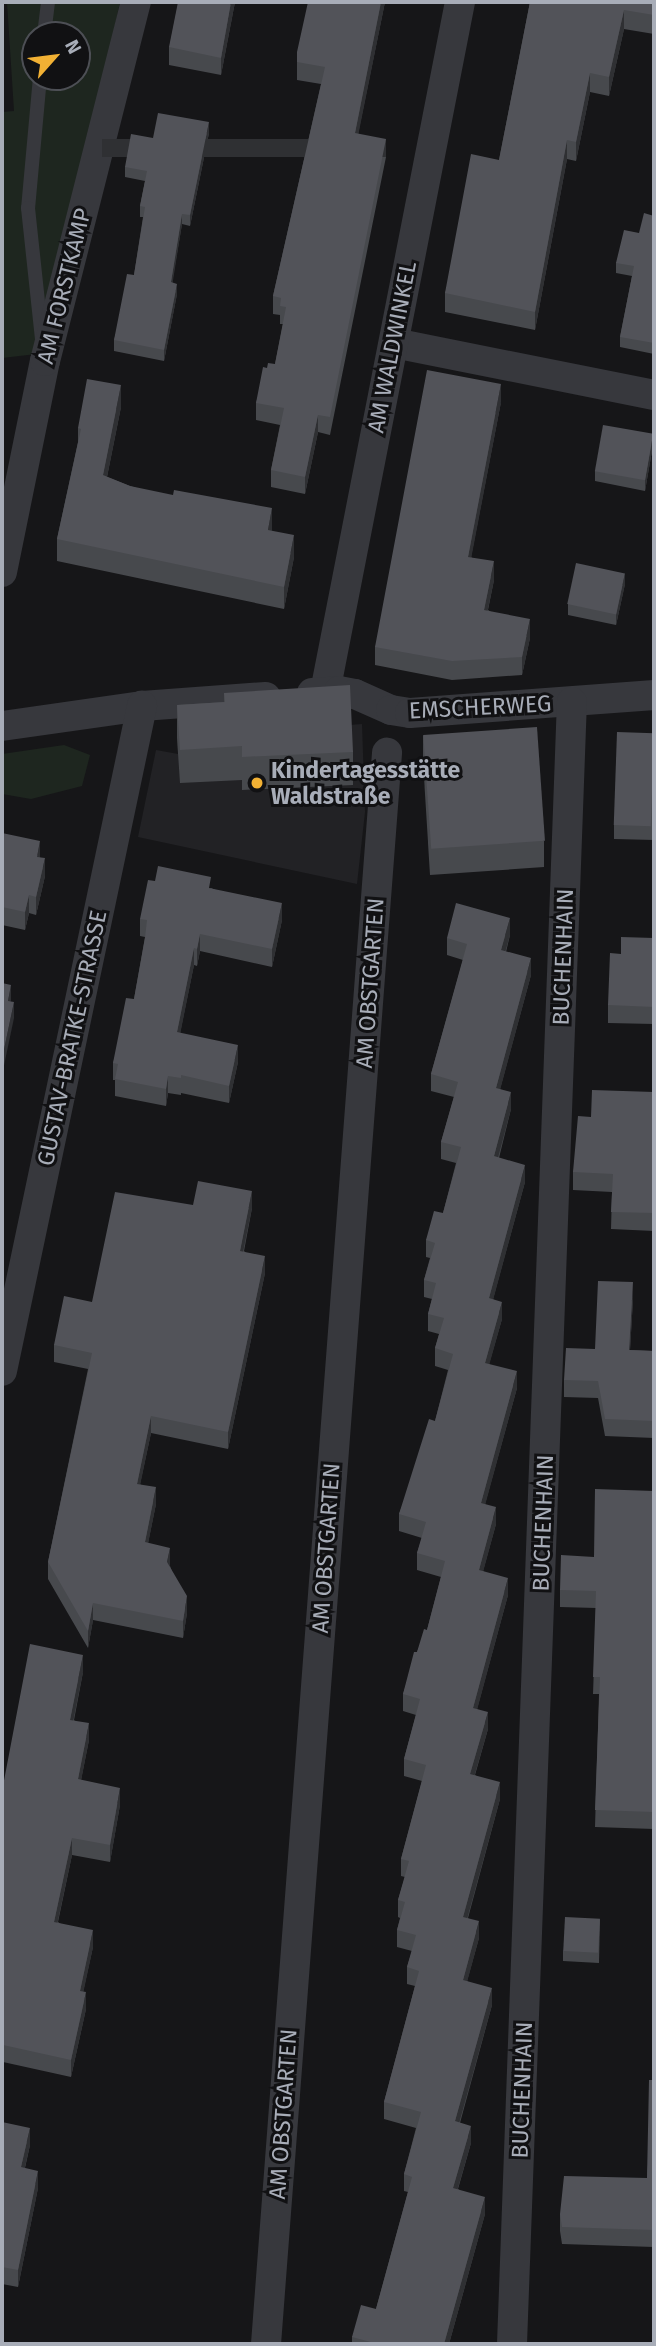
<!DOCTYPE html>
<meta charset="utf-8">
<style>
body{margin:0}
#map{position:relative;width:656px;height:2346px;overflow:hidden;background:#161618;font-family:"Fira Sans",sans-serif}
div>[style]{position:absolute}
.built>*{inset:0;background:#222225}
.green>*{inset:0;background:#1e261f}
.service>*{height:14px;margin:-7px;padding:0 7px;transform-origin:7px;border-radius:7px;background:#37383d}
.minor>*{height:30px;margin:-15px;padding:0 15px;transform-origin:15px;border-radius:15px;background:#37383d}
.wall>*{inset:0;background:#47494d}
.shaded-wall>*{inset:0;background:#2f3033;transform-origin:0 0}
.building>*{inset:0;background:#525359;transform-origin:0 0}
.dots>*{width:19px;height:19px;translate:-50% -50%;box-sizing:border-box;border:4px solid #111113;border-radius:50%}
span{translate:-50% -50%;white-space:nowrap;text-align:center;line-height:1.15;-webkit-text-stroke:6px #111113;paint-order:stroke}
.street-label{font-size:23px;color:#a8adb8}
.poi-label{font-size:23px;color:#a8adb8;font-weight:700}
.left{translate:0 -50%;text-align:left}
.frame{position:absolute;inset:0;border:4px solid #a8adb8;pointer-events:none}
.north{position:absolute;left:21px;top:21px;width:70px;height:70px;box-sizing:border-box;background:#111113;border:2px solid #4d4f55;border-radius:50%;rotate:62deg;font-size:19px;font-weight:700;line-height:28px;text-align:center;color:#a8adb8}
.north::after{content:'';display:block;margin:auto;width:24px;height:32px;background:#f2b134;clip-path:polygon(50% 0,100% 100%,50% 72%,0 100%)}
</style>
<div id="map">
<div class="built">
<i style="clip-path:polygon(362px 724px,365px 812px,357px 884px,138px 837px,156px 750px,178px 754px,177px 738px)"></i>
</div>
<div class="green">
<i style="clip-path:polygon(evenodd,7px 2px,120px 2px,45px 353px,2px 358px,2px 112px,14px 111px,7px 2px,35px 35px,77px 35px,77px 77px,35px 77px,35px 35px)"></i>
<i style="clip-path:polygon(64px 745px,90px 755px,82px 786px,31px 799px,2px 794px,2px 754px)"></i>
</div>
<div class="service">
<i style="left:44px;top:35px;width:33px;rotate:-83deg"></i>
<i style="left:40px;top:77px;width:132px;rotate:95.2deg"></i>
<i style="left:28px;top:208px;width:131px;rotate:83.9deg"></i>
</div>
<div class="minor">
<i style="left:394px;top:343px;width:265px;rotate:11.3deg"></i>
<i style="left:2px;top:572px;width:215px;rotate:-78.5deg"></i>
<i style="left:45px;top:361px;width:370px;rotate:-75.8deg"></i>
<i style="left:325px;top:692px;width:703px;rotate:-78.93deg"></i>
<i style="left:312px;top:693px;width:27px;rotate:-4deg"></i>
<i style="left:339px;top:691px;width:16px;rotate:11deg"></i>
<i style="left:355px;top:694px;width:39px;rotate:24deg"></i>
<i style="left:391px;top:710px;width:19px;rotate:9deg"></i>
<i style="left:410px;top:713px;width:245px;rotate:-4.2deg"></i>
<i style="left:2px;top:726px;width:141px;rotate:-8.1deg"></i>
<i style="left:142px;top:706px;width:124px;rotate:-4.2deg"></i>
<i style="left:2px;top:1371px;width:680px;rotate:-78.11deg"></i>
<i style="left:266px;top:2344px;width:1596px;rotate:-85.65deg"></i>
<i style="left:512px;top:2344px;width:1643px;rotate:-87.91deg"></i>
</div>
<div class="wall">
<i style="clip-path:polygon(235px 2px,221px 75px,169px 65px,169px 47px)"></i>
<i style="clip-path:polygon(385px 2px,358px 134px,386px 157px,330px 435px,318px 432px,305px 494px,271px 487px,271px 470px,280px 425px,256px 420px,256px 403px,267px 368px,275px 364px,283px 324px,280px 324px,280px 315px,273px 314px,273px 296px,321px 84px,297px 80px,297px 52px)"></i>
<i style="clip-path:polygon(530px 2px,654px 2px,654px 34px,624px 29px,609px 96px,590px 92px,576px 161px,567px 159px,535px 330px,445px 312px,445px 293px,499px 160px)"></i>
<i style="clip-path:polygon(209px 133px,190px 226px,182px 224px,172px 283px,177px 294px,164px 361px,114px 351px,114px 340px,134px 275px,143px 217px,140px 217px,140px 206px,145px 181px,125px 177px,125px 167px,153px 138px)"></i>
<i style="clip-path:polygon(654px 216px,654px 354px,620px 347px,620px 337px,632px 276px,616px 273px,616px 263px)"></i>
<i style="clip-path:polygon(501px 402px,471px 557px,494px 580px,488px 610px,530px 638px,522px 675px,452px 680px,375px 665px,375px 647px)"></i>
<i style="clip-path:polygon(121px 407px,107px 477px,130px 486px,272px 531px,294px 557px,284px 609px,57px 561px,57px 539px,78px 442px,78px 428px)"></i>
<i style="clip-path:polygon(653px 445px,645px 491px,595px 481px,595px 471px)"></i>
<i style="clip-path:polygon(625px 584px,616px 625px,568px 615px,568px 604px)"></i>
<i style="clip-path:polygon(224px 693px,353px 752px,353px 785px,242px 790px,242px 780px,180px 783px,177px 738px,177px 705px,224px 702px)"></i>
<i style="clip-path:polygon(654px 733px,654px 840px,614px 839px,614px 825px)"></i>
<i style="clip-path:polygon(423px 735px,544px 841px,544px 867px,430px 875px,423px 761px)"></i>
<i style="clip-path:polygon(2px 833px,40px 857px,45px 876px,36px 915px,29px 913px,25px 930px,2px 925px)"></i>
<i style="clip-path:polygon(211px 888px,282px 920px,272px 967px,200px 951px,197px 966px,194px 965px,180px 1033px,238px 1062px,229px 1103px,181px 1093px,181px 1095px,168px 1093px,166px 1106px,115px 1096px,115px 1080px,113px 1080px,113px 1063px,134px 999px,145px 937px,140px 936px,140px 919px)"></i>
<i style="clip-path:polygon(510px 935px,506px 952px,531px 975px,500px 1089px,511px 1109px,499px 1158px,525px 1182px,493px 1299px,502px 1319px,489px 1364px,517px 1388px,485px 1504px,496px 1524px,483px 1571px,508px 1595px,477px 1709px,488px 1729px,475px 1775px,500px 1799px,468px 1918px,479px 1938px,467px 1981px,492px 2005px,460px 2123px,471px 2143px,458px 2189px,485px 2214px,449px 2344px,352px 2344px,352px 2337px,376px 2309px,408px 2192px,404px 2191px,404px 2174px,416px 2128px,384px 2119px,384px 2102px,415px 1986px,407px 1984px,407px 1967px,412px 1951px,397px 1947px,397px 1930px,400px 1918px,398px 1917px,398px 1900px,405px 1877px,401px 1876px,401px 1859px,422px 1781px,404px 1776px,404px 1759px,416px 1715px,403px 1711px,403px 1694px,417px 1652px,427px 1630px,441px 1577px,417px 1570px,417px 1553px,422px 1538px,399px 1531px,399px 1514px,435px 1421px,448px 1370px,435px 1366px,435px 1348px,439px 1334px,428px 1331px,428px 1314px,432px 1299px,424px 1297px,424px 1280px,430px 1258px,426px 1257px,426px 1240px,443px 1213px,456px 1163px,441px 1159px,441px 1142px,454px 1097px,431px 1091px,431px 1074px,463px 960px,447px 955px,447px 938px)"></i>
<i style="clip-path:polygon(654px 938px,654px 1024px,608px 1023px,608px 1005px)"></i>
<i style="clip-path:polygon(654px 1092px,654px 1231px,611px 1229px,612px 1192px,573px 1190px,573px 1172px,591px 1117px)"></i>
<i style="clip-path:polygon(193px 1205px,252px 1208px,244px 1251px,265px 1273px,228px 1449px,151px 1433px,140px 1484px,156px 1504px,148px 1543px,170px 1566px,187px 1613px,183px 1638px,93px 1620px,88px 1648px,48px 1579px,48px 1562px,88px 1369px,54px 1362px,54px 1345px,92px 1302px)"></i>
<i style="clip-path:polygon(633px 1299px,630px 1350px,654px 1351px,654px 1438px,605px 1436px,598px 1398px,564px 1397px,564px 1380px,595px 1349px)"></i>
<i style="clip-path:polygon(654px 1491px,654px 1829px,595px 1827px,599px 1694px,593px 1694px,596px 1608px,560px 1607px,560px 1590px,594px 1557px)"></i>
<i style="clip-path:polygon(83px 1672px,74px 1720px,89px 1740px,81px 1780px,120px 1805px,110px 1862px,72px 1855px,58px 1922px,93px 1947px,83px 1992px,86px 2009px,71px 2077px,3px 2062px,2px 1791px)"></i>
<i style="clip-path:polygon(600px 1919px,599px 1963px,563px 1961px,563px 1951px)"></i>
<i style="clip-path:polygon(654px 2080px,654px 2247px,562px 2244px,560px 2231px,560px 2214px,647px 2178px)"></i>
<i style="clip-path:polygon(2px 2122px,30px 2145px,25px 2168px,38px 2188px,18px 2287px,2px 2284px)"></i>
</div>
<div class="shaded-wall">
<i style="clip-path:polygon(231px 2px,235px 2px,221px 75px,221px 58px)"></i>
<i style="clip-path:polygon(381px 2px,385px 2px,355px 151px,355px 133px)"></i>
<i style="clip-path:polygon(624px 10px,624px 29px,609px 96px,609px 77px)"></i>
<i style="clip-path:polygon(590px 73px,590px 92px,576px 161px,576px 142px)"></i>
<i style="clip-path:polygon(209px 122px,209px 133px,190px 226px,190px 215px)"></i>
<i style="left:386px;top:139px;width:18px;height:284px;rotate:90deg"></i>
<i style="clip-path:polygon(567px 140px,567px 159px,535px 330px,535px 312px)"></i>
<i style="clip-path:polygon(182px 214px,182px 224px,171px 293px,171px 282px)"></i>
<i style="clip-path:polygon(177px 284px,177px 294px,164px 361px,164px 350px)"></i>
<i style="clip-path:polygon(501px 384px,501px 402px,468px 575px,468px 557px)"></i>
<i style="clip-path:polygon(121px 385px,121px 407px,103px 497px,103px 475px)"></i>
<i style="clip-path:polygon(318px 415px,318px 432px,305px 494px,305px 477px)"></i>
<i style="clip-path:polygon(653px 434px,653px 445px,645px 491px,645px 480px)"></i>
<i style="clip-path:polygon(272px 508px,272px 530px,268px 552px,268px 530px)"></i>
<i style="clip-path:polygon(294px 535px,294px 557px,284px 609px,284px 587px)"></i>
<i style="clip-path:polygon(494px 561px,494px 580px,484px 628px,484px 610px)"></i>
<i style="clip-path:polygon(625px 573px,625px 584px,616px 625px,616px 614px)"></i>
<i style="clip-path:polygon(530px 619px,530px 638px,522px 675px,522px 657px)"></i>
<i style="clip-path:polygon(40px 841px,40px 858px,37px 857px)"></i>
<i style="clip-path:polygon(45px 858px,45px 876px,36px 915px,36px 897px)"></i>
<i style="clip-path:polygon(29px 895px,29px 913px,25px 930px,25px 912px)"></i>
<i style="clip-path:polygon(282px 903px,282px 920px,272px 967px,272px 949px)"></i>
<i style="clip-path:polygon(510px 918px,510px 935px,501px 967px,501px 950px)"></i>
<i style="clip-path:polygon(200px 934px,200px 951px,197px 966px,197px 949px)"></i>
<i style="clip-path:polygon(194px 948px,194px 965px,177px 1050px,177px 1032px)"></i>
<i style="clip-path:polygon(531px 958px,531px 975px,496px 1105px,496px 1088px)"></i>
<i style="clip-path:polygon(11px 985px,11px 1000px,8px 1016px,8px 1001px)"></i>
<i style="clip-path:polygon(14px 1002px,14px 1018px,2px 1075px,2px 1059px)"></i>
<i style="clip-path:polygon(238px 1045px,238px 1062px,229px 1103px,229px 1086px)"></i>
<i style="clip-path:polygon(168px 1076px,168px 1093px,166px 1106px,166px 1089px)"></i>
<i style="clip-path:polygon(511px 1092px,511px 1109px,494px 1173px,494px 1156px)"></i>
<i style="clip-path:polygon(525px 1165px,525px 1182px,489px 1315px,489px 1298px)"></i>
<i style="clip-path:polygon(252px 1191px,252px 1208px,240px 1267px,240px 1251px)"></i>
<i style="clip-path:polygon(265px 1256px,265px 1273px,228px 1449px,228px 1432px)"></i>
<i style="clip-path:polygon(633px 1282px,633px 1299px,629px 1367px,629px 1350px)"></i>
<i style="clip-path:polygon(502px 1302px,502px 1319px,485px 1380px,485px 1363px)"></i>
<i style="clip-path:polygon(517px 1371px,517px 1388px,481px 1520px,481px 1503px)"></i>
<i style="clip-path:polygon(151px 1416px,151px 1433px,137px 1500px,137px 1484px)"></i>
<i style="clip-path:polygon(156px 1487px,156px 1504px,145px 1559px,145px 1542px)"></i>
<i style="clip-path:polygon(496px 1507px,496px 1524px,479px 1587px,479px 1570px)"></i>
<i style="clip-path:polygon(170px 1548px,170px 1565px,167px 1579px,167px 1562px)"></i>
<i style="clip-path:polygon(508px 1578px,508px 1595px,473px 1725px,473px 1708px)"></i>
<i style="clip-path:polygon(187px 1596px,187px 1613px,183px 1638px,183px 1621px)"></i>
<i style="clip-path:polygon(93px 1603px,93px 1620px,88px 1648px,88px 1631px)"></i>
<i style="clip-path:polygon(83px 1655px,83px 1672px,70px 1737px,70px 1720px)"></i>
<i style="clip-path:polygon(488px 1712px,488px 1729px,470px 1791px,470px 1774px)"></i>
<i style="clip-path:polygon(89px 1723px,89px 1740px,78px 1796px,78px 1779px)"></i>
<i style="clip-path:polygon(500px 1782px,500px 1799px,463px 1934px,463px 1917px)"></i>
<i style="clip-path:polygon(120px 1788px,120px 1805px,110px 1862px,110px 1845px)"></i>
<i style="clip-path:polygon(72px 1838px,72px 1855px,54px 1939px,54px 1922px)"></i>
<i style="clip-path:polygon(479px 1921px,479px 1938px,463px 1997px,463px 1980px)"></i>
<i style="clip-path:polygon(93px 1930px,93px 1947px,80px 2008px,80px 1991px)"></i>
<i style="clip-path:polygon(492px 1988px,492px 2005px,455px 2138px,455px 2121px)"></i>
<i style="clip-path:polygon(86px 1992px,86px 2009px,71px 2077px,71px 2060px)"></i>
<i style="clip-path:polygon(471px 2126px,471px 2143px,453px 2205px,453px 2188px)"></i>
<i style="clip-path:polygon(30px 2128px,30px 2145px,21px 2184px,21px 2167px)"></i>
<i style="clip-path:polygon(38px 2171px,38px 2188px,18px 2287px,18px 2270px)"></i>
<i style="clip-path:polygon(485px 2197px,485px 2214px,449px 2344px,444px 2344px)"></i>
</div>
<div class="building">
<i style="clip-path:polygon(178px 2px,231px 2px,221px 58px,169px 47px)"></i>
<i style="clip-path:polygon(308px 2px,381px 2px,355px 133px,386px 139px,330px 417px,318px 415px,305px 477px,271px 470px,284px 408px,256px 403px,263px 367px,267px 368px,268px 363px,275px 364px,286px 307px,280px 306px,281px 298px,273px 296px,325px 67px,297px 62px,297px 52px)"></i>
<i style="clip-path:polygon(530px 2px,654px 2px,654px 15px,624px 10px,609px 77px,590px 73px,576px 142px,567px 140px,535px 312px,445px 293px,471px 154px,499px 160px)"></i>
<i style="clip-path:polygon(158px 113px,209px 122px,190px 215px,182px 214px,171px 282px,177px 284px,164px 350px,114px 340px,127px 274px,134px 275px,145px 207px,140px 206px,147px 171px,125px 167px,131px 134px,153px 138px)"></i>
<i style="clip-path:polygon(644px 213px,654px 216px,654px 343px,620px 337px,634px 266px,616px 263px,624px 230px,639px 233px)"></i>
<i style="clip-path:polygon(427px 370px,501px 384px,468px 557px,494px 561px,484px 610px,530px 619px,522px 657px,452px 661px,375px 647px)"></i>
<i style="clip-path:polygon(87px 379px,121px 385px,103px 475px,130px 486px,173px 495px,174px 490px,272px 508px,268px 530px,294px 535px,284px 587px,57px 539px,81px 429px,78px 428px)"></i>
<i style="left:603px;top:425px;width:51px;height:47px;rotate:10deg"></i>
<i style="left:576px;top:563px;width:50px;height:42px;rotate:12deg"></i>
<i style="clip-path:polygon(350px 685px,353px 752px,242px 757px,242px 746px,180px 750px,177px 705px,225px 702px,224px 693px)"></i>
<i style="left:537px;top:727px;width:114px;height:114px;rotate:86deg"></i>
<i style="left:617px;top:732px;width:37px;height:93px;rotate:2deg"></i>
<i style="clip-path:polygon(2px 833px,40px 841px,37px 857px,45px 858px,36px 897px,29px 895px,25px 912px,2px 907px)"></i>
<i style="clip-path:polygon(158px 866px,211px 877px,209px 888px,282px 903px,272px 949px,200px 934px,197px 949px,194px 948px,177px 1032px,238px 1045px,229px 1086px,181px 1075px,181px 1078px,168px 1076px,166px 1089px,115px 1079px,118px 1064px,113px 1063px,126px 998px,134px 999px,145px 938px,147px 920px,140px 919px,148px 880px,155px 881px)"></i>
<i style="clip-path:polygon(456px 903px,510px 918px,501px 950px,531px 958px,496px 1088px,511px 1092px,494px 1156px,525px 1165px,489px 1298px,502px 1302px,485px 1363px,517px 1371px,481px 1503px,496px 1507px,479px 1570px,508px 1578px,473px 1708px,488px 1712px,470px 1774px,500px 1782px,463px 1917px,479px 1921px,463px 1980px,492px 1988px,455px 2121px,471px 2126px,453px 2188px,485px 2197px,444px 2344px,378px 2344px,352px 2337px,361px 2305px,376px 2309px,412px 2177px,404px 2174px,421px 2112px,384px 2102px,419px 1971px,407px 1967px,416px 1935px,397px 1930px,405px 1902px,398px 1900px,409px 1861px,401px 1859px,426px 1765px,404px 1759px,420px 1699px,403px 1694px,414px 1652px,417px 1652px,424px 1629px,427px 1630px,445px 1561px,417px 1553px,426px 1522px,399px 1514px,429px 1419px,435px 1421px,453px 1354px,435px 1348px,444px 1318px,428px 1314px,436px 1283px,424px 1280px,435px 1243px,426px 1240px,434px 1211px,443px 1213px,461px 1147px,441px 1142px,458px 1082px,431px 1074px,467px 944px,447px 938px)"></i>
<i style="clip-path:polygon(621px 937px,654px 938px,654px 1007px,608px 1005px,610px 953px,621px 954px)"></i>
<i style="clip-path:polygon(2px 983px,11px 985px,8px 1001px,14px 1002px,2px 1059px)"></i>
<i style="clip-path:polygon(592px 1090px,654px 1092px,654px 1213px,611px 1212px,613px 1174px,573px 1172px,578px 1116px,591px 1117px)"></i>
<i style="clip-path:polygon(198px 1181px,252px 1191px,240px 1251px,265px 1256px,228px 1432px,151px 1416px,137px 1484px,156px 1487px,145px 1542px,170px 1548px,167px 1562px,187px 1596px,183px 1621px,93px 1603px,88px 1631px,48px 1562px,92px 1353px,54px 1345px,64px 1296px,92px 1302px,115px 1192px,193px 1205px)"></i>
<i style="clip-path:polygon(598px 1281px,633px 1282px,629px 1350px,654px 1351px,654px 1421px,605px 1419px,598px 1381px,564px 1380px,566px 1348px,595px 1349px)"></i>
<i style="clip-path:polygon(595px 1489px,654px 1491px,654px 1812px,595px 1810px,600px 1677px,593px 1677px,596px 1591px,560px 1590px,561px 1555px,594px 1557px)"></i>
<i style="clip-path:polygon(30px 1644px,83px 1655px,70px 1720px,89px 1723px,78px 1779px,120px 1788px,110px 1845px,72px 1838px,54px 1922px,93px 1930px,80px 1991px,86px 1992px,71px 2060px,3px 2045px,2px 2049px,2px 1791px)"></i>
<i style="left:565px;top:1917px;width:35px;height:34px;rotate:3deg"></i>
<i style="clip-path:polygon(649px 2080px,654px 2080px,654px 2230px,562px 2227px,560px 2214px,564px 2176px,647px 2178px)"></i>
<i style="clip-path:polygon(2px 2122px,30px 2128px,21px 2167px,38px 2171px,18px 2270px,2px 2267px)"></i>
</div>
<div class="dots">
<i style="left:257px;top:783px;background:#f2b134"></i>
</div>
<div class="street-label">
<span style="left:64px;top:286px;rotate:-76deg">AM FORSTKAMP</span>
<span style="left:392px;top:347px;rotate:-79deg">AM WALDWINKEL</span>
<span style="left:480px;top:707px;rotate:-3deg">EMSCHERWEG</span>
<span style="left:563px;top:957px;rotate:-88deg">BUCHENHAIN</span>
<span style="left:370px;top:983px;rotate:-86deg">AM OBSTGARTEN</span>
<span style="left:72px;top:1038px;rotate:-78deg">GUSTAV-BRATKE-STRASSE</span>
<span style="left:543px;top:1523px;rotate:-88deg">BUCHENHAIN</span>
<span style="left:326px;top:1548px;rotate:-86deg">AM OBSTGARTEN</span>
<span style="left:522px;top:2090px;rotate:-88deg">BUCHENHAIN</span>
<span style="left:283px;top:2114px;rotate:-86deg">AM OBSTGARTEN</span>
</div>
<div class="poi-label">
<span class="left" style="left:271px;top:783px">Kindertagesstätte<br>Waldstraße</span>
</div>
<div class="frame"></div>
<div class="north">N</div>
</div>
